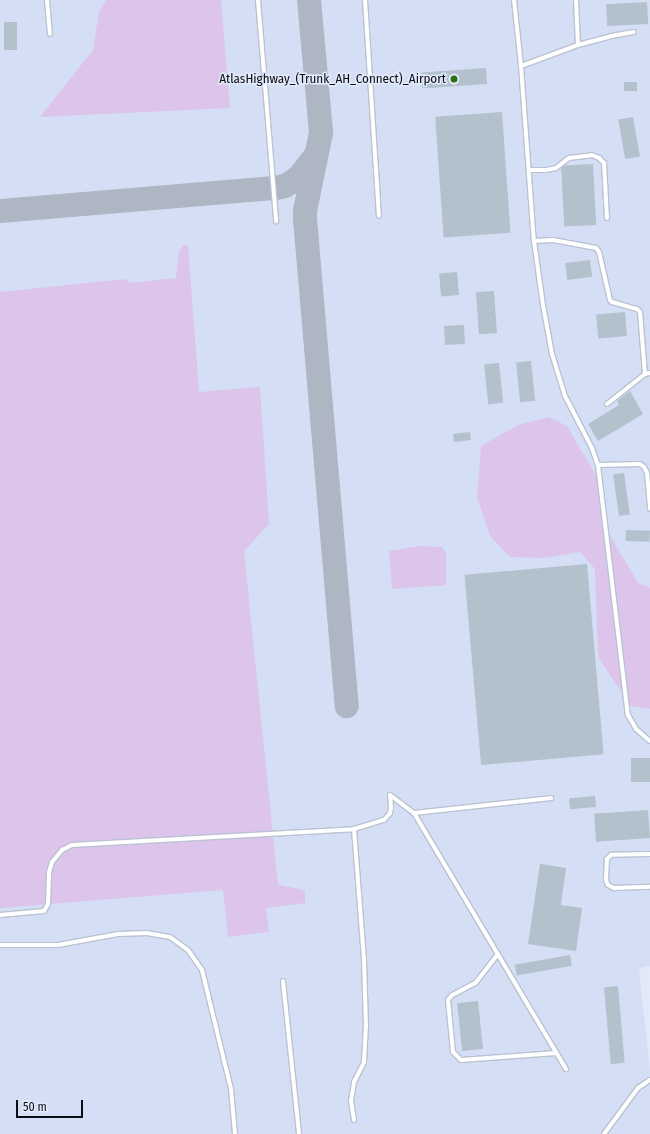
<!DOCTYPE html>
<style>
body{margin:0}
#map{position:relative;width:650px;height:1134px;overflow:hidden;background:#e2eafa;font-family:"Fira Sans Condensed",sans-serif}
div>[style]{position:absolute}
.built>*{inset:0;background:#d4dff6}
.green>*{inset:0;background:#dcc4ea}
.taxiway>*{height:24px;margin:-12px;padding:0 12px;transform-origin:12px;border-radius:12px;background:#afb6c3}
.building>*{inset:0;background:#b2c1cc;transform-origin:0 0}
.roads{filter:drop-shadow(1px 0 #bac2d1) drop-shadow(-1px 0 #bac2d1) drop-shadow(0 1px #bac2d1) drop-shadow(0 -1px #bac2d1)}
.lane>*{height:4px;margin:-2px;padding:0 2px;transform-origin:2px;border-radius:2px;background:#fff}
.dots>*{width:11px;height:11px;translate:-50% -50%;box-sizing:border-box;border:2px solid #e2eafa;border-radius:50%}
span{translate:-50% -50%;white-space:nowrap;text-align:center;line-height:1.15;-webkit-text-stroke:3px #e2eafa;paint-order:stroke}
.poi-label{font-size:13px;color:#0b0d12}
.right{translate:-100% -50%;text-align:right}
.scale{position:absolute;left:16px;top:1100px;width:67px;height:18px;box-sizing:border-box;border:2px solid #0b0d12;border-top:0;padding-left:5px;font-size:12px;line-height:14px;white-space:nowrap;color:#0b0d12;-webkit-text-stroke:3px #e2eafa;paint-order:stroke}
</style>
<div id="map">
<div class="built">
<i style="clip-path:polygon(0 0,650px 0,650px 966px,641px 968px,639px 973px,650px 1069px,650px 1134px,0 1134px)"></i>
</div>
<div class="green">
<i style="clip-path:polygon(106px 0,221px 0,230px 108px,40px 117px,93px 50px,99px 12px)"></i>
<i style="clip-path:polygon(184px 245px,188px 245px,199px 392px,260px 387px,269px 524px,244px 551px,278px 885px,305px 890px,305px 903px,266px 908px,269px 932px,228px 937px,223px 890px,0 908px,0 292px,125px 279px,130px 283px,176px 278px,179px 252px)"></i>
<i style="clip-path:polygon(549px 417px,567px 426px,598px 479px,608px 532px,638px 583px,650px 588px,650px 709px,631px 706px,598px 657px,595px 569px,580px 552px,544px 558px,510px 557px,490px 536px,477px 497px,481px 446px,518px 425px)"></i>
<i style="clip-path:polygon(419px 546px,442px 547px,446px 552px,446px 585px,392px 589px,389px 551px)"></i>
</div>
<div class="taxiway">
<i style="left:309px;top:0;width:134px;rotate:84.8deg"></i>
<i style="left:321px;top:133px;width:80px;rotate:101.6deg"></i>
<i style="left:305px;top:211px;width:8px;rotate:90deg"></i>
<i style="left:305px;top:219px;width:489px;rotate:85.1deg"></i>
<i style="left:0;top:211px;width:277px;rotate:-4.8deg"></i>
<i style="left:276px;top:188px;width:9px;rotate:-13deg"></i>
<i style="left:285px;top:186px;width:15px;rotate:-32deg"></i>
<i style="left:298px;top:178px;width:28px;rotate:-52deg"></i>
</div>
<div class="building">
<i style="left:647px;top:2px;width:22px;height:41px;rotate:87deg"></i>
<i style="left:4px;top:22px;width:13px;height:28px"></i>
<i style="left:486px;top:68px;width:16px;height:65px;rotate:86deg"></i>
<i style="left:637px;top:82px;width:9px;height:13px;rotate:90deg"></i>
<i style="left:502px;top:112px;width:121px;height:67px;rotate:86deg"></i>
<i style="left:633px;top:117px;width:40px;height:15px;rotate:80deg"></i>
<i style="left:593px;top:164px;width:61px;height:32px;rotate:87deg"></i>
<i style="left:590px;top:260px;width:17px;height:25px;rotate:83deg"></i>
<i style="left:457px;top:272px;width:23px;height:18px;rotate:85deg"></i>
<i style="left:494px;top:291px;width:42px;height:18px;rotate:86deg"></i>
<i style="left:625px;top:312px;width:24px;height:29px;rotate:85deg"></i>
<i style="left:464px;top:325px;width:19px;height:20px;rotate:87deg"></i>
<i style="left:531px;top:361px;width:40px;height:15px;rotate:84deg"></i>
<i style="left:499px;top:363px;width:40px;height:15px;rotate:84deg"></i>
<i style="clip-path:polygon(630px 391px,643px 414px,598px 441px,588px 424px,619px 405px,617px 401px)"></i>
<i style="left:470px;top:432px;width:8px;height:17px;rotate:83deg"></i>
<i style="left:624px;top:473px;width:42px;height:11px;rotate:82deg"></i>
<i style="left:626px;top:530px;width:24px;height:11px;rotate:2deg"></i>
<i style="left:587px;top:564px;width:191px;height:123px;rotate:85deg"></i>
<i style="left:631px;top:758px;width:19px;height:24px"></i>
<i style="left:595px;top:796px;width:11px;height:26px;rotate:85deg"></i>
<i style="left:648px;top:810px;width:28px;height:54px;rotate:86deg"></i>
<i style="clip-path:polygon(540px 864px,566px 868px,561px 905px,582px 908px,576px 951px,528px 944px)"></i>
<i style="left:570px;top:955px;width:11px;height:56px;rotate:80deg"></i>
<i style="left:618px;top:986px;width:77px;height:14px;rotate:85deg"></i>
<i style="left:478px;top:1001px;width:48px;height:21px;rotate:84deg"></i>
</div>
<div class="roads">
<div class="lane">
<i style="left:47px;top:0;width:34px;rotate:85deg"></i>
<i style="left:258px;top:0;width:222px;rotate:85.3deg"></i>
<i style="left:365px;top:0;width:216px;rotate:86.3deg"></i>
<i style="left:514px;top:0;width:66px;rotate:83.9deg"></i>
<i style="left:521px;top:66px;width:175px;rotate:85.8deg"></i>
<i style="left:534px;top:241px;width:65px;rotate:82deg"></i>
<i style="left:543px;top:305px;width:50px;rotate:79.6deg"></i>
<i style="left:552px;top:354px;width:44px;rotate:72.8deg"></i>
<i style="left:565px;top:396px;width:59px;rotate:62.6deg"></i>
<i style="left:592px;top:448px;width:18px;rotate:71deg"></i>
<i style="left:598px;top:465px;width:252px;rotate:83.2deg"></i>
<i style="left:628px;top:715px;width:16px;rotate:60deg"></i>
<i style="left:636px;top:729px;width:18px;rotate:41deg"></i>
<i style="left:576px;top:0;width:45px;rotate:87.5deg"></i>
<i style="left:521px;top:66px;width:61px;rotate:-20.2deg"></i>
<i style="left:578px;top:45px;width:34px;rotate:-15deg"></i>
<i style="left:611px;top:36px;width:23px;rotate:-10deg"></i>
<i style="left:529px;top:170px;width:17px"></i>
<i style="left:546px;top:170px;width:10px;rotate:-11deg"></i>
<i style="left:556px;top:168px;width:16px;rotate:-38deg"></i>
<i style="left:569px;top:158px;width:23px;rotate:-7deg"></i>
<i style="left:592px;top:155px;width:8px;rotate:23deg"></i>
<i style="left:599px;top:158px;width:7px;rotate:45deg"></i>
<i style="left:604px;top:163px;width:55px;rotate:86.9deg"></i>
<i style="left:534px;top:241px;width:19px;rotate:-3deg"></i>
<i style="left:553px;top:240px;width:44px;rotate:10.5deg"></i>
<i style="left:596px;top:248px;width:5px;rotate:53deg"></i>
<i style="left:599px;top:252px;width:49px;rotate:77.1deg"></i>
<i style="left:610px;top:300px;width:3px;rotate:45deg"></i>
<i style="left:612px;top:302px;width:26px;rotate:16deg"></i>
<i style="left:637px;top:309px;width:4px;rotate:45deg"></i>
<i style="left:640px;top:312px;width:62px;rotate:85.4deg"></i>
<i style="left:607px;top:404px;width:48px;rotate:-38.3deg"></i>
<i style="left:645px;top:374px;width:5px;rotate:-11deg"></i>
<i style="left:598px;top:465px;width:42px;rotate:-1.4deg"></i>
<i style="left:640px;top:464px;width:5px;rotate:37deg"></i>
<i style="left:644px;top:467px;width:7px;rotate:63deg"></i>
<i style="left:647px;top:473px;width:36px;rotate:85deg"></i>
<i style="left:390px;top:795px;width:30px;rotate:37deg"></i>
<i style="left:414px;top:813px;width:298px;rotate:59.3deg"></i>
<i style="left:414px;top:813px;width:138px;rotate:-6.2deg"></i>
<i style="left:650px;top:854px;width:39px;rotate:179deg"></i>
<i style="left:611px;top:855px;width:6px;rotate:135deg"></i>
<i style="left:607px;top:859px;width:21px;rotate:93deg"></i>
<i style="left:606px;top:880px;width:5px;rotate:68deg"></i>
<i style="left:608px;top:885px;width:7px;rotate:27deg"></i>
<i style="left:614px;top:888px;width:36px;rotate:-2deg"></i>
<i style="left:0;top:915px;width:44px;rotate:-5.2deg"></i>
<i style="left:44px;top:911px;width:8px;rotate:-60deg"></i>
<i style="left:48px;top:904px;width:32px;rotate:-88deg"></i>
<i style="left:49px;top:872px;width:10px;rotate:-73deg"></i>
<i style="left:52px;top:862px;width:16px;rotate:-50deg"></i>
<i style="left:62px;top:850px;width:11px;rotate:-27deg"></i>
<i style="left:72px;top:845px;width:282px;rotate:-3.2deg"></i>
<i style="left:354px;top:829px;width:31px;rotate:-17deg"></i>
<i style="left:384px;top:820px;width:9px;rotate:-49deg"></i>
<i style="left:390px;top:813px;width:5px;rotate:-79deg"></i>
<i style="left:391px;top:808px;width:13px;rotate:-94deg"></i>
<i style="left:0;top:945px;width:58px"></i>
<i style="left:58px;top:945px;width:61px;rotate:-10.4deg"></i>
<i style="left:118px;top:934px;width:29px;rotate:-2deg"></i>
<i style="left:147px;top:933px;width:23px;rotate:10deg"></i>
<i style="left:170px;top:937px;width:22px;rotate:36deg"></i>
<i style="left:188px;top:950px;width:24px;rotate:55deg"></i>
<i style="left:202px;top:970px;width:122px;rotate:76.3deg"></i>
<i style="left:231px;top:1089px;width:45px;rotate:84.9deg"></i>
<i style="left:498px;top:954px;width:37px;rotate:128deg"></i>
<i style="left:475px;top:983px;width:26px;rotate:152deg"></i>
<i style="left:452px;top:995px;width:6px;rotate:129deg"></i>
<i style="left:448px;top:1000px;width:52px;rotate:84.5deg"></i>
<i style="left:453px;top:1052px;width:11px;rotate:45deg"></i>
<i style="left:461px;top:1060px;width:95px;rotate:-4.2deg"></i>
<i style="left:283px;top:981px;width:154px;rotate:84deg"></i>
<i style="left:354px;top:1120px;width:19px;rotate:-99deg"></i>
<i style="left:351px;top:1101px;width:19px;rotate:-81deg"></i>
<i style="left:354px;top:1082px;width:22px;rotate:-63deg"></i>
<i style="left:364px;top:1062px;width:35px;rotate:-87deg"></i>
<i style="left:366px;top:1027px;width:68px;rotate:-91.7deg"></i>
<i style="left:364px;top:959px;width:130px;rotate:-94.4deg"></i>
<i style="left:604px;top:1134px;width:57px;rotate:-53.5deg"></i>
<i style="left:638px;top:1088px;width:14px;rotate:-34deg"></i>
</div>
</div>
<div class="dots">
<i style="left:454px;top:79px;background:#297112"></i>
</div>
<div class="poi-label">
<span class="right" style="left:446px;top:79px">AtlasHighway_(Trunk_AH_Connect)_Airport</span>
</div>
<div class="scale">50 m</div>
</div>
